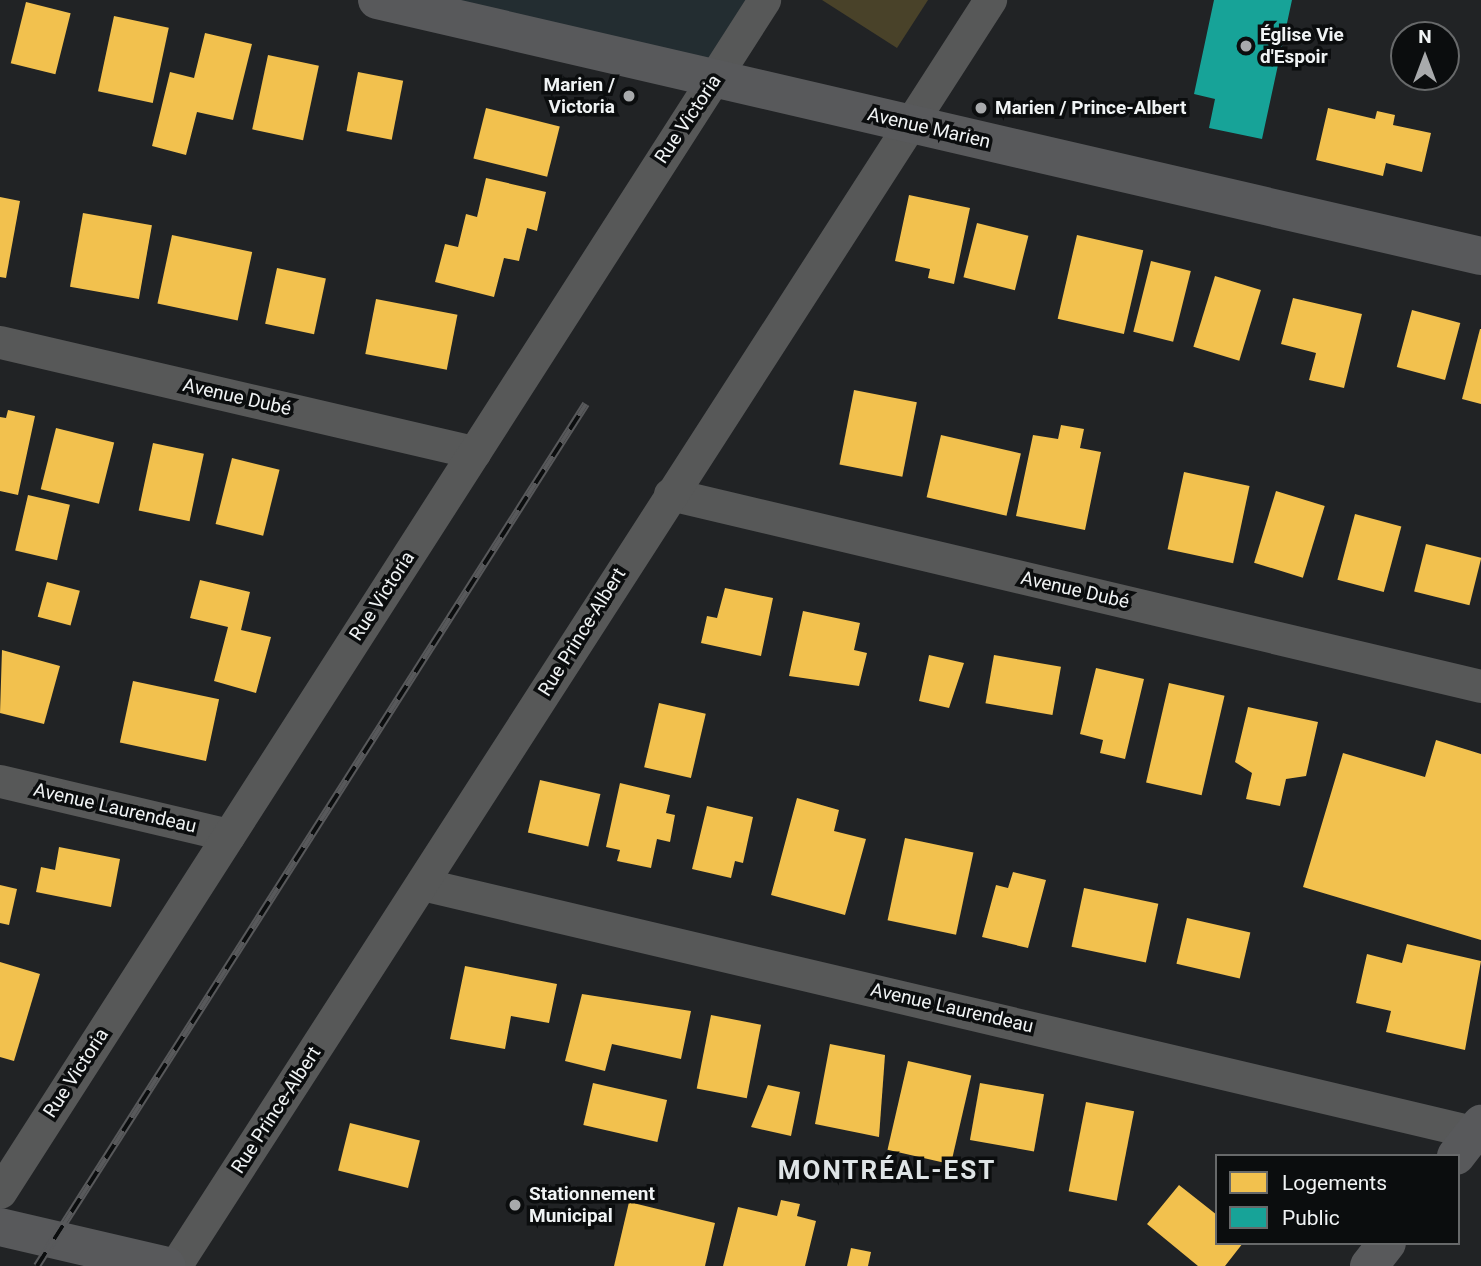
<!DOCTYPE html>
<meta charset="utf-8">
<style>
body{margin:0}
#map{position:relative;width:1481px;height:1266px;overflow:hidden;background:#212325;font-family:Roboto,sans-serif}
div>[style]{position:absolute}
.built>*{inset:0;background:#232d31}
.green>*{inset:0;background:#494229}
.homes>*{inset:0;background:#f2c14e;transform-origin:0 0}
.public>*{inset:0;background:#17a398}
.street>*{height:33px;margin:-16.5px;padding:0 16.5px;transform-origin:16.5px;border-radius:16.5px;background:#575858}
.secondary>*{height:38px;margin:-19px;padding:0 19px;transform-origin:19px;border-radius:19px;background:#58595b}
.rail>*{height:8px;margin-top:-4px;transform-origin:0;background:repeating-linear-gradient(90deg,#0b0d0e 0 16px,#58595b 0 32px);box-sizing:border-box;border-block:2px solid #58595b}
.dots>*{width:19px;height:19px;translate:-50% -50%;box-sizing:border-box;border:4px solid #0b0d0e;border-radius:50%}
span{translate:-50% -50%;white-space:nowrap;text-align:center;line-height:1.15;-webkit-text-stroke:7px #0b0d0e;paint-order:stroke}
.poi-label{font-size:19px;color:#f0f3f4;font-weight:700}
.left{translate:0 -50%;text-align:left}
.right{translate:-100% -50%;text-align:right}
.street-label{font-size:19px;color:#f0f3f4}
.district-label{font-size:26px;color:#dee4e6;font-weight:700;letter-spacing:2px}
.legend{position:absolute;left:1215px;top:1154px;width:245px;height:91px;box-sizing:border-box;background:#0b0d0e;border:2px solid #67696a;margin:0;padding:9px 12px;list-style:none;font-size:21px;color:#f0f3f4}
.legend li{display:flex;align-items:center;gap:14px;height:35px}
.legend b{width:35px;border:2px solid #67696a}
.north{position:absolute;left:1390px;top:21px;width:70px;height:70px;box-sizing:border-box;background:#0b0d0e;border:2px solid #67696a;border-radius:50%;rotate:0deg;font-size:19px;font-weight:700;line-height:28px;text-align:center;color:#f0f3f4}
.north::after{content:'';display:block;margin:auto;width:24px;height:32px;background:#a8aaac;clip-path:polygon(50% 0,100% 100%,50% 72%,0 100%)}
</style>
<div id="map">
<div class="built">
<i style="clip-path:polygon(429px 0,764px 0,715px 79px)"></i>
</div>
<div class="green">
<i style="clip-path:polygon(822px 0,928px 0,897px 48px)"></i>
</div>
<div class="homes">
<i style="left:26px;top:2px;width:46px;height:63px;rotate:14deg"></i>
<i style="left:114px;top:16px;width:56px;height:77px;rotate:12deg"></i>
<i style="clip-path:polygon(205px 33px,252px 44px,233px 120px,197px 112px,186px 155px,152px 146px,170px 72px,194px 78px)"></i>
<i style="left:268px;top:55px;width:52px;height:76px;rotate:12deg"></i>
<i style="left:358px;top:72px;width:46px;height:60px;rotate:11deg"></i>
<i style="left:486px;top:108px;width:76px;height:52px;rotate:14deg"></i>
<i style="clip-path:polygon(1328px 108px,1375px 119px,1377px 111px,1395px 115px,1393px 125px,1431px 133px,1422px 172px,1386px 163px,1383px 176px,1316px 160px)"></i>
<i style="clip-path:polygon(486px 178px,546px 192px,537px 231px,527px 228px,519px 261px,504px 258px,494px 297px,435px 282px,445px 244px,458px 247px,466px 214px,477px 217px)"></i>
<i style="clip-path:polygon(909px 195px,970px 208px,954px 284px,928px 278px,930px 269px,895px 261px)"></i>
<i style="clip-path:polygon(0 197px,20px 201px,6px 278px,0 277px)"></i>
<i style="left:83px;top:213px;width:70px;height:75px;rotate:10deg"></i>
<i style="left:977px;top:223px;width:53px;height:56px;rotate:14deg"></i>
<i style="left:172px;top:235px;width:82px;height:70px;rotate:12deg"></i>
<i style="left:1077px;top:235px;width:68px;height:86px;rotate:13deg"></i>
<i style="left:1151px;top:261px;width:41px;height:73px;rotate:14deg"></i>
<i style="left:277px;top:268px;width:50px;height:57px;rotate:12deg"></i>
<i style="left:1215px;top:276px;width:48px;height:74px;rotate:17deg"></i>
<i style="clip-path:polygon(1293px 298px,1362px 314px,1344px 388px,1309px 380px,1316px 353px,1281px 344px)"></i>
<i style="left:376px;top:299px;width:83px;height:56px;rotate:11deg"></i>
<i style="left:1412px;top:310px;width:50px;height:59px;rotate:15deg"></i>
<i style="clip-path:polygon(1480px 329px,1481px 329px,1481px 404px,1462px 399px)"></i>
<i style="left:854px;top:390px;width:64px;height:76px;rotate:11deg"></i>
<i style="clip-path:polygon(8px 410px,35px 416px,18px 495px,0 491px,0 417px,6px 418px)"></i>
<i style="clip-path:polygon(1061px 425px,1084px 429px,1080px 448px,1101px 452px,1085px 530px,1016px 516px,1033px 435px,1058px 439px)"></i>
<i style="left:56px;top:428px;width:60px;height:63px;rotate:14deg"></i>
<i style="left:941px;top:435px;width:82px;height:64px;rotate:13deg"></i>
<i style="left:153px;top:443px;width:52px;height:69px;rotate:12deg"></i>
<i style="left:232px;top:458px;width:49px;height:68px;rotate:14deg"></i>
<i style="left:1184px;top:472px;width:67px;height:79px;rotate:12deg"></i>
<i style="left:1276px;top:491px;width:51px;height:75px;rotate:17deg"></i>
<i style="left:28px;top:495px;width:43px;height:57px;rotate:13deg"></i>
<i style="left:1355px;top:514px;width:48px;height:68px;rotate:15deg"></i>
<i style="left:1426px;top:544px;width:57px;height:49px;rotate:14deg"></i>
<i style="clip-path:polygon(200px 580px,250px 592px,241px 630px,271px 637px,256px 693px,214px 681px,228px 627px,190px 618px)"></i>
<i style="left:47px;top:582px;width:34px;height:36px;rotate:15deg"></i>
<i style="clip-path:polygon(725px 588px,773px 598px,761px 656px,701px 643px,707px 616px,717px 618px)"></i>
<i style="clip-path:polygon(803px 611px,860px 623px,854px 650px,867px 653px,859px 686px,789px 676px)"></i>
<i style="clip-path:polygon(2px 650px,60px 666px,44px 724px,0 713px)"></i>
<i style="clip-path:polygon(929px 655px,964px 663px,949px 708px,919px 701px)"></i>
<i style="left:994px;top:655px;width:68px;height:49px;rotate:10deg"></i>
<i style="clip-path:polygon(1096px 668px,1144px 679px,1125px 759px,1100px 753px,1103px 740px,1080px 734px)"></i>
<i style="left:133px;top:681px;width:88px;height:63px;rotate:12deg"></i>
<i style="left:1169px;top:683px;width:57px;height:102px;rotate:13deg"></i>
<i style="left:659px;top:703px;width:48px;height:66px;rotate:13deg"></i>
<i style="clip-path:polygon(1248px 707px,1318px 722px,1306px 776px,1286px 779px,1280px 806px,1246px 799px,1252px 773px,1235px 762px)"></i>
<i style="clip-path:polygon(1436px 740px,1481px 754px,1481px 940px,1303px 887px,1343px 753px,1425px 777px)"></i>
<i style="left:540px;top:780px;width:62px;height:54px;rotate:13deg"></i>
<i style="clip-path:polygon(620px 783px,670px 795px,666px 813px,675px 815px,670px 842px,657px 839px,651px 868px,617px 861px,620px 850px,606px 847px)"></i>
<i style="clip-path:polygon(797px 798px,839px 810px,834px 831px,866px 839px,845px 915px,771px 895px)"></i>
<i style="clip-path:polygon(707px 806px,753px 817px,743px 863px,735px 861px,731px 878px,692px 869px)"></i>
<i style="left:905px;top:838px;width:70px;height:84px;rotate:12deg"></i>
<i style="clip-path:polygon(59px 847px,120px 859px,111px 907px,36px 892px,41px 867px,55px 870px)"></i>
<i style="clip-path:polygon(1013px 872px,1046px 880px,1028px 948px,982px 937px,996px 885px,1008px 888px)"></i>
<i style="clip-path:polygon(0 885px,17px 889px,9px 925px,0 923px)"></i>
<i style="left:1084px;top:888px;width:76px;height:60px;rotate:12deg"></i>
<i style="left:1187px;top:918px;width:65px;height:47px;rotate:13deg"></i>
<i style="clip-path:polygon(1407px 944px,1481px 961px,1465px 1050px,1386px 1032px,1391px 1011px,1356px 1003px,1367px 954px,1402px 963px)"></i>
<i style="clip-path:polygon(0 962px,40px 974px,14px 1061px,0 1057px)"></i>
<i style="clip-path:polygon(465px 966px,557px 984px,549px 1023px,511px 1016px,505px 1049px,450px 1039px)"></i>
<i style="clip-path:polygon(582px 994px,691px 1011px,681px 1059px,612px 1044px,605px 1071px,565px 1061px)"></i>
<i style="left:711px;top:1015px;width:51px;height:75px;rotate:11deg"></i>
<i style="clip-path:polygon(830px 1044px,885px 1055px,879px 1137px,815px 1124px)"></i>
<i style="left:908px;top:1061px;width:65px;height:91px;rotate:13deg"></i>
<i style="left:593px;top:1083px;width:76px;height:43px;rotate:13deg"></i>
<i style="left:980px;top:1083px;width:65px;height:58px;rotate:10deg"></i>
<i style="clip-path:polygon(768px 1085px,800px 1092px,791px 1136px,751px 1127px)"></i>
<i style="left:1086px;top:1102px;width:49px;height:91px;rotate:11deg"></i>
<i style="left:350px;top:1123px;width:72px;height:49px;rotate:14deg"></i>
<i style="clip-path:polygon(1179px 1185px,1217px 1215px,1217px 1243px,1243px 1243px,1225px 1266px,1198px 1266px,1147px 1224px)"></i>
<i style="clip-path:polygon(781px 1200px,800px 1204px,797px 1216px,816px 1221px,805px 1266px,723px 1266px,738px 1207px,777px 1216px)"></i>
<i style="clip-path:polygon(629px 1202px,715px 1223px,705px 1266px,614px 1266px)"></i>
<i style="clip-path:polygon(851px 1248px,871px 1252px,868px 1266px,847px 1266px)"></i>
</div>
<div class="public">
<i style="clip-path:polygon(1214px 0,1292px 0,1262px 139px,1209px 128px,1215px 99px,1194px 94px)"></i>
</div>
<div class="street">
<i style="left:0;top:342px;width:487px;rotate:13.1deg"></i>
<i style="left:670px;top:494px;width:833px;rotate:13.32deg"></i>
<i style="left:0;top:781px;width:235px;rotate:13.3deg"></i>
<i style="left:422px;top:884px;width:1088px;rotate:13.28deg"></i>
<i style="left:0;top:1192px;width:1416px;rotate:-57.34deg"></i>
<i style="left:175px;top:1266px;width:1506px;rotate:-57.23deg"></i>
</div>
<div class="secondary">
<i style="left:377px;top:0;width:1133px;rotate:13.06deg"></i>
<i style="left:1456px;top:1156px;width:41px;rotate:-52deg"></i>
<i style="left:0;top:1227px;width:171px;rotate:13.1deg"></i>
<i style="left:1369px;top:1266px;width:29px;rotate:-52deg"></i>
</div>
<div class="rail">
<i style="left:37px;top:1266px;width:1022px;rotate:-57.51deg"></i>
</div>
<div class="dots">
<i style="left:1246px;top:46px;background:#a8aaac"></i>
<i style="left:629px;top:96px;background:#a8aaac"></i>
<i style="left:981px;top:108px;background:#a8aaac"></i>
<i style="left:515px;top:1205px;background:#a8aaac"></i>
</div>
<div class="poi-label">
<span class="left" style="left:1260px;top:46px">Église Vie<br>d'Espoir</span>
<span class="right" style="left:615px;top:96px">Marien /<br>Victoria</span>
<span class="left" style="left:995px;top:108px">Marien / Prince-Albert</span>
<span class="left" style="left:529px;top:1205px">Stationnement<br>Municipal</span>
</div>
<div class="street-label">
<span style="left:688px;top:119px;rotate:-56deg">Rue Victoria</span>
<span style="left:929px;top:128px;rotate:13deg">Avenue Marien</span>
<span style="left:237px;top:397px;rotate:13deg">Avenue Dubé</span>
<span style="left:1075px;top:590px;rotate:13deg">Avenue Dubé</span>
<span style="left:382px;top:596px;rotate:-57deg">Rue Victoria</span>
<span style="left:582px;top:632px;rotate:-58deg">Rue Prince-Albert</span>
<span style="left:115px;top:808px;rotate:13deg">Avenue Laurendeau</span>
<span style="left:952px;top:1008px;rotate:13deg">Avenue Laurendeau</span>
<span style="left:76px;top:1073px;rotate:-57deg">Rue Victoria</span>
<span style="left:276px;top:1110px;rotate:-57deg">Rue Prince-Albert</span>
</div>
<div class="district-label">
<span style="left:887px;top:1171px">MONTRÉAL-EST</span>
</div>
<ul class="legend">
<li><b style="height:19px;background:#f2c14e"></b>Logements</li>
<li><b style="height:19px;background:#17a398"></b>Public</li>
</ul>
<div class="north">N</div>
</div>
